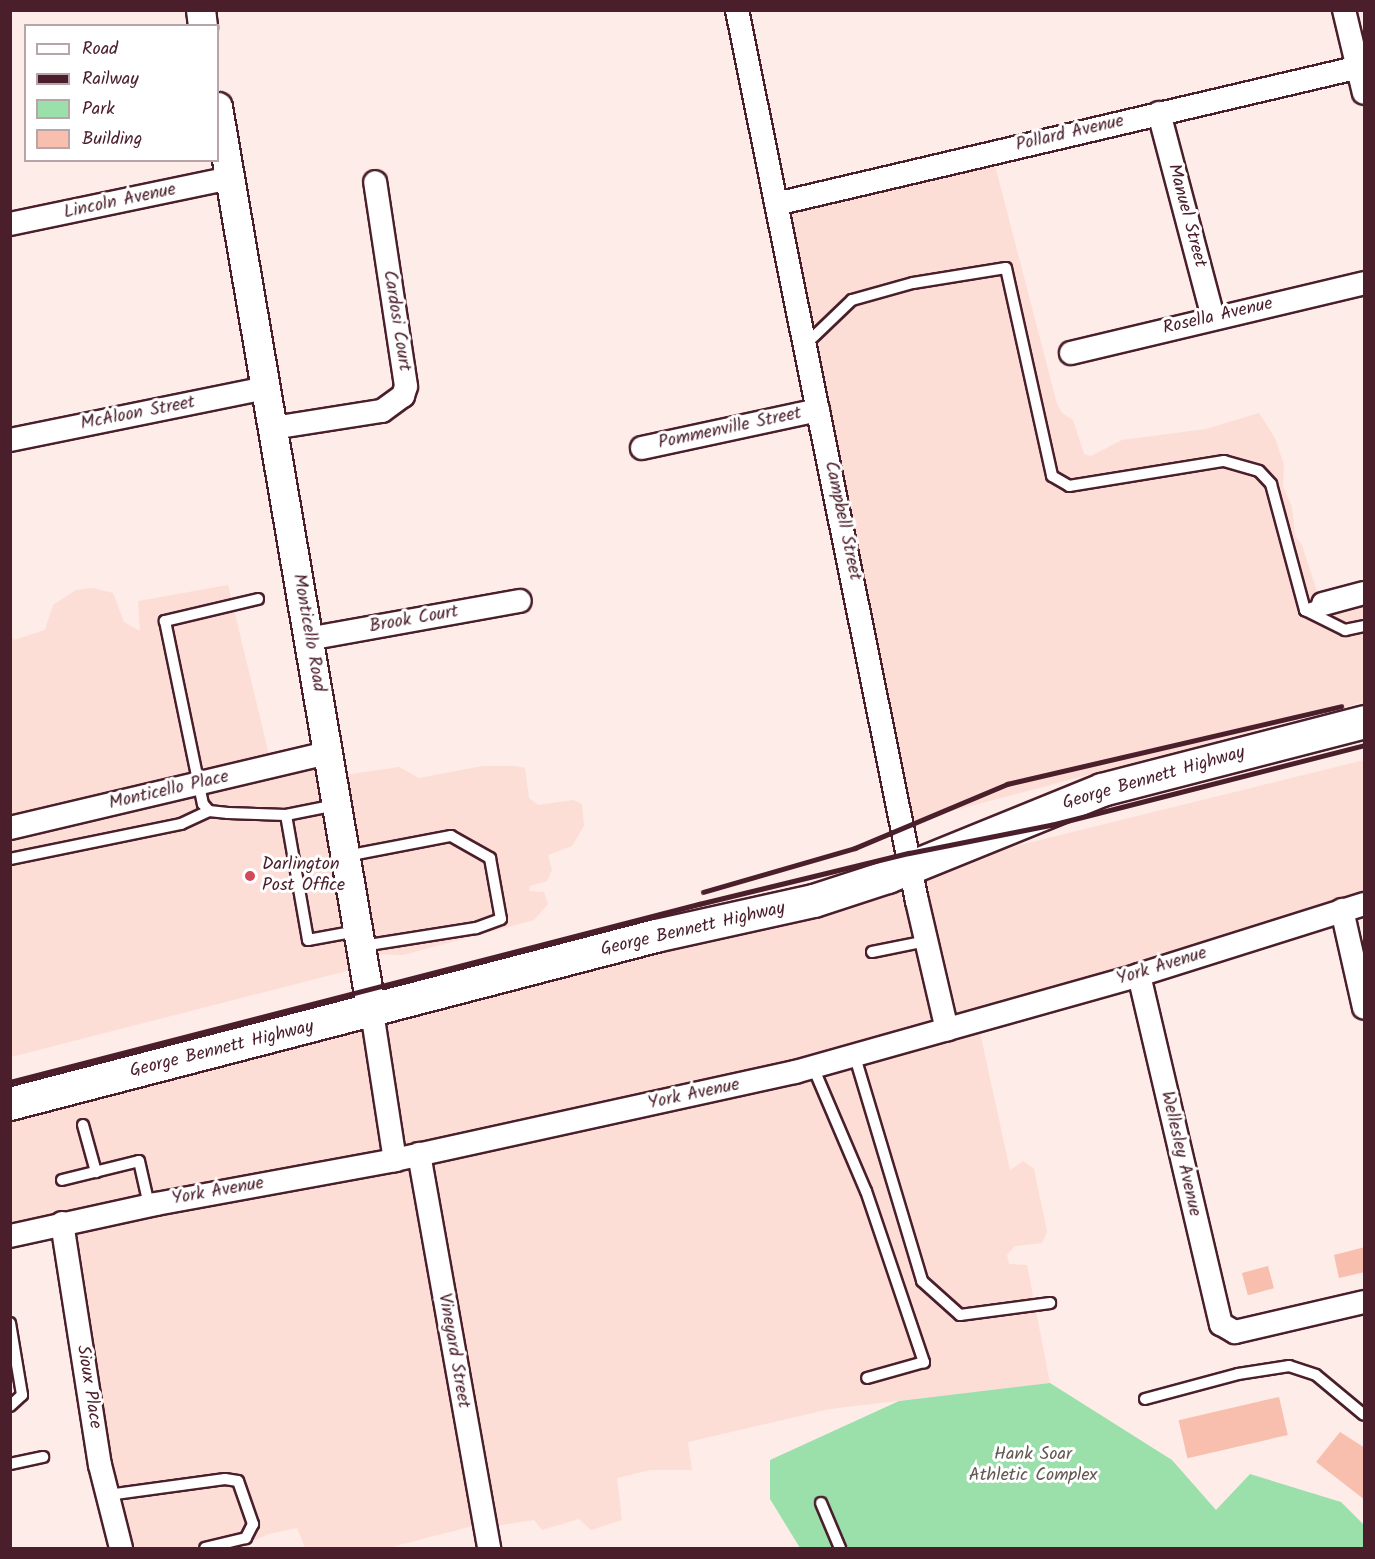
<!DOCTYPE html>
<style>
body{margin:0}
#map{position:relative;width:1375px;height:1559px;overflow:hidden;background:#fdece7;font-family:Kalam,sans-serif}
div>[style]{position:absolute}
.built>*{inset:0;background:#fcded6}
.green>*{inset:0;background:#9bdfab}
.building>*{inset:0;background:#f8bfae;transform-origin:0 0}
.roads{filter:drop-shadow(2px 0 #4a1f2b) drop-shadow(-2px 0 #4a1f2b) drop-shadow(0 2px #4a1f2b) drop-shadow(0 -2px #4a1f2b)}
.service>*{height:10px;margin:-5px;padding:0 5px;transform-origin:5px;border-radius:5px;background:#fff}
.minor>*{height:22px;margin:-11px;padding:0 11px;transform-origin:11px;border-radius:11px;background:#fff}
.tertiary>*{height:28px;margin:-14px;padding:0 14px;transform-origin:14px;border-radius:14px;background:#fff}
.secondary>*{height:32px;margin:-16px;padding:0 16px;transform-origin:16px;border-radius:16px;background:#fff}
.rail>*{height:4.5px;margin:-2.25px;padding:0 2.25px;transform-origin:2.25px;border-radius:2.25px;background:#4a1f2b}
.dots>*{width:16px;height:16px;translate:-50% -50%;box-sizing:border-box;border:3px solid #fff;border-radius:50%}
span{translate:-50% -50%;white-space:nowrap;text-align:center;line-height:1.15;-webkit-text-stroke:6px #fff;paint-order:stroke}
.street-label{font-size:18px;color:#4a1f2b}
.poi-label{font-size:18px;color:#4a1f2b}
.left{translate:0 -50%;text-align:left}
.park-label{font-size:18px;color:#625951}
.frame{position:absolute;inset:0;border:12px solid #4a1f2b;pointer-events:none}
.legend{position:absolute;left:24px;top:24px;width:195px;height:138px;box-sizing:border-box;background:#fff;border:2px solid #b7a5aa;margin:0;padding:8px 10px;list-style:none;font-size:18px;color:#4a1f2b}
.legend li{display:flex;align-items:center;gap:12px;height:30px}
.legend b{width:30px;border:2px solid #b7a5aa}
</style>
<div id="map">
<div class="built">
<i style="clip-path:polygon(992px 154px,1057px 404px,1062px 413px,1073px 420px,1084px 454px,1091px 456px,1122px 440px,1206px 429px,1259px 413px,1275px 438px,1284px 465px,1283px 487px,1292px 507px,1295px 536px,1302px 545px,1321px 604px,1364px 594px,1364px 702px,906px 823px,779px 197px)"></i>
<i style="clip-path:polygon(228px 585px,270px 759px,330px 748px,338px 776px,399px 767px,419px 778px,483px 766px,515px 766px,525px 768px,529px 798px,538px 805px,573px 800px,582px 804px,584px 826px,572px 846px,548px 855px,552px 870px,547px 881px,530px 886px,529px 891px,544px 892px,548px 904px,534px 920px,403px 955px,370px 954px,366px 966px,11px 1057px,10px 636px,14px 640px,45px 630px,53px 605px,76px 590px,93px 588px,113px 593px,124px 622px,140px 631px,138px 601px)"></i>
<i style="clip-path:polygon(1364px 760px,1364px 902px,977px 1019px,1010px 1170px,1023px 1161px,1034px 1169px,1047px 1232px,1042px 1243px,1015px 1246px,1007px 1255px,1009px 1264px,1027px 1265px,1050px 1383px,830px 1409px,688px 1442px,692px 1470px,651px 1470px,617px 1478px,622px 1520px,591px 1530px,579px 1519px,542px 1530px,534px 1520px,496px 1526px,489px 1522px,387px 1548px,305px 1548px,297px 1528px,269px 1534px,236px 1548px,124px 1548px,63px 1226px,11px 1233px,11px 1104px,818px 895px)"></i>
</div>
<div class="green">
<i style="clip-path:polygon(1050px 1383px,1172px 1460px,1216px 1510px,1250px 1474px,1341px 1502px,1364px 1525px,1364px 1548px,800px 1548px,770px 1499px,770px 1460px,899px 1401px)"></i>
</div>
<div class="building">
<i style="clip-path:polygon(1365px 1247px,1365px 1272px,1339px 1278px,1334px 1255px)"></i>
<i style="left:1268px;top:1266px;width:23px;height:27px;rotate:75deg"></i>
<i style="left:1279px;top:1397px;width:39px;height:103px;rotate:77deg"></i>
<i style="clip-path:polygon(1340px 1432px,1365px 1448px,1365px 1500px,1316px 1462px)"></i>
</div>
<div class="roads">
<div class="service">
<i style="left:805px;top:345px;width:65px;rotate:-43.8deg"></i>
<i style="left:852px;top:300px;width:63px;rotate:-15.6deg"></i>
<i style="left:913px;top:283px;width:94px;rotate:-9.2deg"></i>
<i style="left:1006px;top:268px;width:213px;rotate:77.5deg"></i>
<i style="left:1052px;top:476px;width:20px;rotate:30deg"></i>
<i style="left:1069px;top:486px;width:157px;rotate:-9.2deg"></i>
<i style="left:1224px;top:461px;width:36px;rotate:16deg"></i>
<i style="left:1259px;top:471px;width:18px;rotate:47deg"></i>
<i style="left:1271px;top:484px;width:131px;rotate:74.9deg"></i>
<i style="left:1305px;top:610px;width:19px;rotate:-18deg"></i>
<i style="left:258px;top:599px;width:96px;rotate:166.7deg"></i>
<i style="left:165px;top:621px;width:187px;rotate:78.3deg"></i>
<i style="left:203px;top:804px;width:9px;rotate:49deg"></i>
<i style="left:209px;top:811px;width:19px;rotate:6deg"></i>
<i style="left:228px;top:813px;width:58px;rotate:2deg"></i>
<i style="left:1305px;top:610px;width:45px;rotate:26.6deg"></i>
<i style="left:1345px;top:630px;width:19px;rotate:-12deg"></i>
<i style="left:336px;top:805px;width:51px;rotate:168.7deg"></i>
<i style="left:286px;top:815px;width:127px;rotate:80deg"></i>
<i style="left:308px;top:940px;width:50px;rotate:-10.4deg"></i>
<i style="left:346px;top:856px;width:107px;rotate:-10.8deg"></i>
<i style="left:451px;top:836px;width:45px;rotate:29.4deg"></i>
<i style="left:490px;top:858px;width:62px;rotate:79.8deg"></i>
<i style="left:501px;top:919px;width:27px;rotate:160deg"></i>
<i style="left:476px;top:928px;width:115px;rotate:171deg"></i>
<i style="left:10px;top:859px;width:175px;rotate:-11.6deg"></i>
<i style="left:181px;top:824px;width:31px;rotate:-25deg"></i>
<i style="left:872px;top:952px;width:55px;rotate:-11.5deg"></i>
<i style="left:855px;top:1057px;width:234px;rotate:73.3deg"></i>
<i style="left:922px;top:1281px;width:51px;rotate:41.8deg"></i>
<i style="left:960px;top:1315px;width:91px;rotate:-7.6deg"></i>
<i style="left:813px;top:1067px;width:135px;rotate:66.9deg"></i>
<i style="left:866px;top:1191px;width:181px;rotate:71.3deg"></i>
<i style="left:924px;top:1362px;width:59px;rotate:164.3deg"></i>
<i style="left:83px;top:1125px;width:49px;rotate:74.5deg"></i>
<i style="left:62px;top:1180px;width:79px;rotate:-13.9deg"></i>
<i style="left:139px;top:1161px;width:45px;rotate:77.2deg"></i>
<i style="left:10px;top:1323px;width:73px;rotate:80.5deg"></i>
<i style="left:22px;top:1395px;width:16px;rotate:137deg"></i>
<i style="left:1145px;top:1399px;width:96px;rotate:-15deg"></i>
<i style="left:1238px;top:1374px;width:52px;rotate:-8.9deg"></i>
<i style="left:1289px;top:1366px;width:28px;rotate:18deg"></i>
<i style="left:1316px;top:1375px;width:62px;rotate:39.8deg"></i>
<i style="left:10px;top:1464px;width:34px;rotate:-12deg"></i>
<i style="left:108px;top:1495px;width:118px;rotate:-7.8deg"></i>
<i style="left:225px;top:1479px;width:13px;rotate:9deg"></i>
<i style="left:238px;top:1481px;width:46px;rotate:70.8deg"></i>
<i style="left:253px;top:1524px;width:16px;rotate:117deg"></i>
<i style="left:246px;top:1538px;width:42px;rotate:166.3deg"></i>
<i style="left:821px;top:1503px;width:49px;rotate:67.1deg"></i>
</div>
<div class="minor">
<i style="left:737px;top:10px;width:909px;rotate:78.58deg"></i>
<i style="left:917px;top:901px;width:132px;rotate:76.9deg"></i>
<i style="left:1344px;top:10px;width:85px;rotate:76.5deg"></i>
<i style="left:1159px;top:113px;width:212px;rotate:75.2deg"></i>
<i style="left:776px;top:204px;width:604px;rotate:-13.21deg"></i>
<i style="left:10px;top:224px;width:225px;rotate:-11.8deg"></i>
<i style="left:1071px;top:353px;width:301px;rotate:-13.4deg"></i>
<i style="left:273px;top:428px;width:110px;rotate:-8.9deg"></i>
<i style="left:382px;top:411px;width:26px;rotate:-36deg"></i>
<i style="left:403px;top:396px;width:10px;rotate:-73deg"></i>
<i style="left:406px;top:386px;width:206px;rotate:-98.6deg"></i>
<i style="left:10px;top:440px;width:261px;rotate:-11.5deg"></i>
<i style="left:642px;top:448px;width:180px;rotate:-12.2deg"></i>
<i style="left:1323px;top:604px;width:42px;rotate:-15deg"></i>
<i style="left:308px;top:639px;width:215px;rotate:-10.2deg"></i>
<i style="left:10px;top:828px;width:327px;rotate:-13.3deg"></i>
<i style="left:1342px;top:910px;width:100px;rotate:77.3deg"></i>
<i style="left:1139px;top:975px;width:359px;rotate:76.8deg"></i>
<i style="left:1221px;top:1324px;width:16px;rotate:30deg"></i>
<i style="left:1235px;top:1332px;width:132px;rotate:-13.1deg"></i>
<i style="left:372px;top:1012px;width:150px;rotate:81.2deg"></i>
<i style="left:419px;top:1154px;width:400px;rotate:79.9deg"></i>
<i style="left:62px;top:1223px;width:245px;rotate:81.1deg"></i>
<i style="left:100px;top:1465px;width:86px;rotate:75.8deg"></i>
<i style="left:10px;top:1236px;width:149px;rotate:-12.4deg"></i>
<i style="left:156px;top:1204px;width:243px;rotate:-10.4deg"></i>
<i style="left:395px;top:1160px;width:410px;rotate:-12.4deg"></i>
<i style="left:795px;top:1072px;width:357px;rotate:-15.7deg"></i>
<i style="left:1139px;top:975px;width:236px;rotate:-17.5deg"></i>
</div>
<div class="tertiary">
<i style="left:201px;top:10px;width:16px;rotate:83deg"></i>
<i style="left:218px;top:107px;width:918px;rotate:80.34deg"></i>
</div>
<div class="secondary">
<i style="left:10px;top:1104px;width:667px;rotate:-14.58deg"></i>
<i style="left:656px;top:936px;width:162px;rotate:-12.5deg"></i>
<i style="left:814px;top:901px;width:78px;rotate:-18deg"></i>
<i style="left:888px;top:877px;width:231px;rotate:-22.1deg"></i>
<i style="left:1102px;top:790px;width:271px;rotate:-14.5deg"></i>
</div>
</div>
<div class="rail">
<i style="left:703px;top:892px;width:158px;rotate:-16.1deg"></i>
<i style="left:855px;top:848px;width:165px;rotate:-22.8deg"></i>
<i style="left:1007px;top:784px;width:343px;rotate:-13.1deg"></i>
<i style="left:10px;top:1082px;width:712px;rotate:-14.49deg"></i>
<i style="left:699px;top:904px;width:216px;rotate:-13.7deg"></i>
<i style="left:909px;top:853px;width:145px;rotate:-11.2deg"></i>
<i style="left:1051px;top:825px;width:323px;rotate:-14.3deg"></i>
</div>
<div class="dots">
<i style="left:250px;top:876px;background:#d1495b"></i>
</div>
<div class="street-label">
<span style="left:1070px;top:134px;rotate:-13deg">Pollard Avenue</span>
<span style="left:120px;top:202px;rotate:-12deg">Lincoln Avenue</span>
<span style="left:1186px;top:216px;rotate:75deg">Manuel Street</span>
<span style="left:1218px;top:317px;rotate:-13deg">Rosella Avenue</span>
<span style="left:396px;top:321px;rotate:81deg">Cardosi Court</span>
<span style="left:138px;top:414px;rotate:-11deg">McAloon Street</span>
<span style="left:730px;top:429px;rotate:-12deg">Pommenville Street</span>
<span style="left:842px;top:521px;rotate:78deg">Campbell Street</span>
<span style="left:414px;top:620px;rotate:-10deg">Brook Court</span>
<span style="left:308px;top:633px;rotate:80deg">Monticello Road</span>
<span style="left:1154px;top:779px;rotate:-16deg">George Bennett Highway</span>
<span style="left:169px;top:791px;rotate:-13deg">Monticello Place</span>
<span style="left:693px;top:930px;rotate:-13deg">George Bennett Highway</span>
<span style="left:1162px;top:967px;rotate:-17deg">York Avenue</span>
<span style="left:222px;top:1050px;rotate:-14deg">George Bennett Highway</span>
<span style="left:694px;top:1095px;rotate:-12deg">York Avenue</span>
<span style="left:1180px;top:1154px;rotate:77deg">Wellesley Avenue</span>
<span style="left:218px;top:1192px;rotate:-10deg">York Avenue</span>
<span style="left:453px;top:1351px;rotate:80deg">Vineyard Street</span>
<span style="left:88px;top:1387px;rotate:81deg">Sioux Place</span>
</div>
<div class="poi-label">
<span class="left" style="left:262px;top:876px">Darlington<br>Post Office</span>
</div>
<div class="park-label">
<span style="left:1033px;top:1466px">Hank Soar<br>Athletic Complex</span>
</div>
<div class="frame"></div>
<ul class="legend">
<li><b style="height:8px;background:#fff"></b>Road</li>
<li><b style="height:8px;background:#4a1f2b"></b>Railway</li>
<li><b style="height:16px;background:#9bdfab"></b>Park</li>
<li><b style="height:16px;background:#f8bfae"></b>Building</li>
</ul>
</div>
